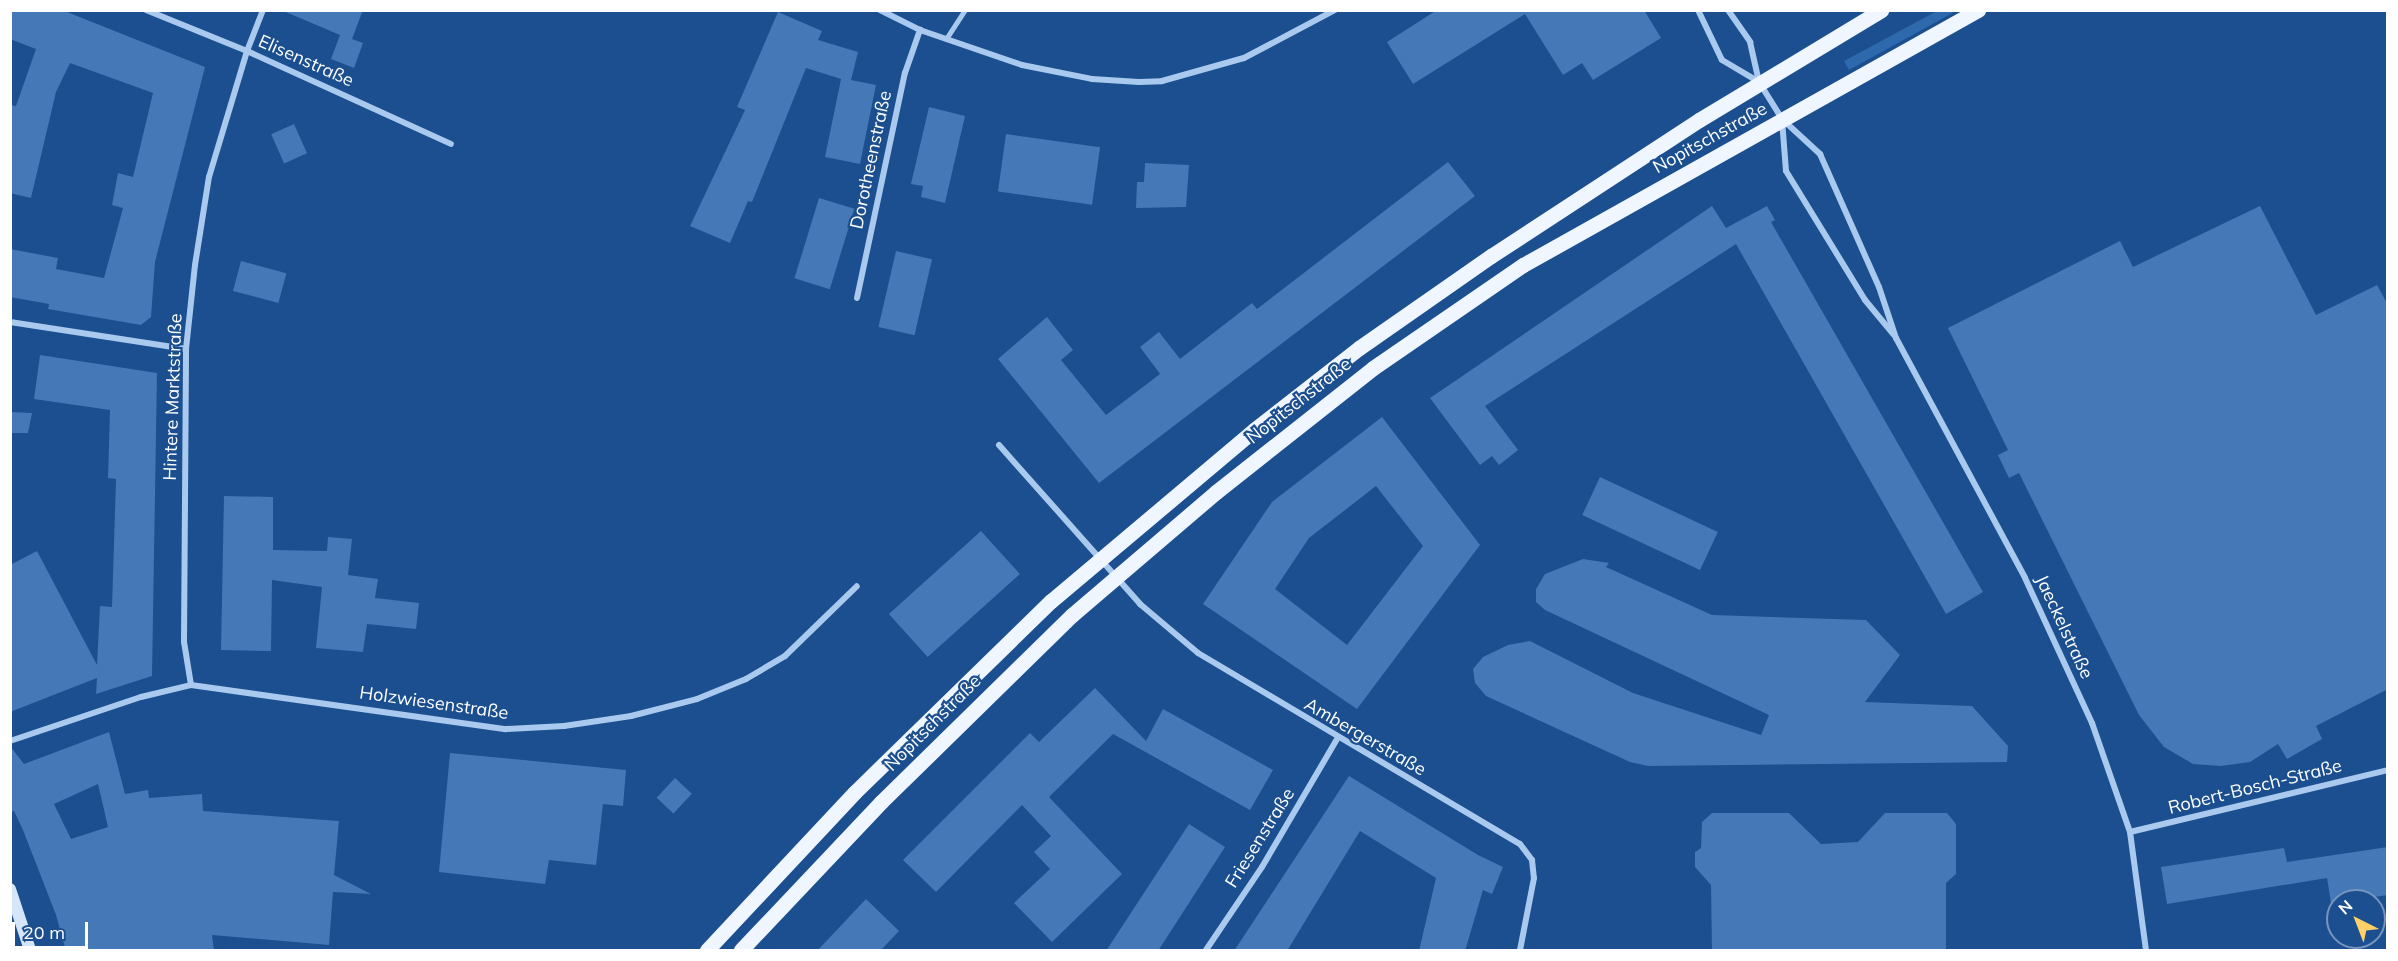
<!DOCTYPE html>
<meta charset="utf-8">
<style>
body{margin:0}
#map{position:relative;width:2398px;height:961px;overflow:hidden;background:#1b4f8f;font-family:Mulish,sans-serif}
div>[style]{position:absolute}
.green>*{inset:0;background:#2e69ad}
.building>*{inset:0;background:#4478b7;transform-origin:0 0}
.lane>*{height:4.5px;margin:-2.25px;padding:0 2.25px;transform-origin:2.25px;border-radius:2.25px;background:#a9c9ee}
.street>*{height:6px;margin:-3px;padding:0 3px;transform-origin:3px;border-radius:3px;background:#a9c9ee}
.secondary>*{height:12px;margin:-6px;padding:0 6px;transform-origin:6px;border-radius:6px;background:#d6e6fa}
.primary>*{height:15px;margin:-7.5px;padding:0 7.5px;transform-origin:7.5px;border-radius:7.5px;background:#f0f6ff}
span{translate:-50% -50%;white-space:nowrap;text-align:center;line-height:1.15;-webkit-text-stroke:4.5px #1b4f8f;paint-order:stroke}
.street-label{font-size:18px;color:#fff}
.frame{position:absolute;inset:0;border:12px solid #fff;pointer-events:none}
.north{position:absolute;left:2326px;top:889px;width:60px;height:60px;box-sizing:border-box;background:#1b4f8f;border:2px solid #7695bc;border-radius:50%;rotate:318deg;font-size:16px;font-weight:700;line-height:24px;text-align:center;color:#fff}
.north::after{content:'';display:block;margin:auto;width:21px;height:27px;background:#ffd166;clip-path:polygon(50% 0,100% 100%,50% 72%,0 100%)}
.scale{position:absolute;left:12px;top:922px;width:76px;height:27px;box-sizing:border-box;border:3px solid #fff;border-top:0;padding-left:8px;font-size:18px;line-height:21px;white-space:nowrap;color:#fff;-webkit-text-stroke:4px #1b4f8f;paint-order:stroke}
</style>
<div id="map">
<div class="green">
<i style="clip-path:polygon(1937px 11px,1956px 11px,1849px 70px,1844px 61px)"></i>
</div>
<div class="building">
<i style="clip-path:polygon(10px 10px,62px 10px,205px 67px,155px 262px,151px 317px,141px 325px,48px 309px,49px 304px,10px 297px,10px 249px,58px 258px,56px 269px,104px 278px,123px 208px,112px 205px,118px 173px,133px 177px,153px 93px,70px 63px,56px 92px,31px 198px,10px 193px,10px 105px,16px 106px,36px 49px,10px 39px)"></i>
<i style="clip-path:polygon(281px 10px,363px 10px,352px 39px,363px 43px,354px 68px,331px 59px,340px 35px)"></i>
<i style="clip-path:polygon(1437px 10px,1644px 10px,1661px 38px,1593px 80px,1582px 63px,1563px 75px,1525px 14px,1413px 84px,1387px 42px)"></i>
<i style="clip-path:polygon(778px 12px,822px 31px,818px 40px,858px 52px,851px 80px,876px 85px,865px 139px,860px 164px,825px 157px,841px 79px,806px 68px,752px 202px,748px 201px,730px 243px,690px 226px,745px 110px,737px 107px)"></i>
<i style="clip-path:polygon(929px 107px,965px 116px,945px 203px,921px 197px,923px 186px,911px 184px)"></i>
<i style="left:294px;top:124px;width:32px;height:25px;rotate:66deg"></i>
<i style="left:1006px;top:134px;width:95px;height:58px;rotate:8deg"></i>
<i style="clip-path:polygon(1448px 162px,1475px 196px,1099px 483px,998px 359px,1047px 317px,1073px 350px,1061px 360px,1106px 415px,1160px 374px,1140px 347px,1159px 332px,1180px 359px,1252px 303px,1257px 309px)"></i>
<i style="clip-path:polygon(1145px 163px,1189px 165px,1186px 207px,1136px 208px,1137px 182px,1144px 182px)"></i>
<i style="left:819px;top:198px;width:37px;height:84px;rotate:17deg"></i>
<i style="clip-path:polygon(1712px 206px,1726px 228px,1767px 206px,1775px 220px,1771px 222px,1983px 592px,1946px 614px,1736px 244px,1485px 406px,1518px 450px,1499px 465px,1492px 456px,1480px 465px,1430px 398px)"></i>
<i style="clip-path:polygon(2260px 206px,2316px 315px,2377px 285px,2388px 305px,2388px 689px,2316px 726px,2322px 739px,2287px 759px,2278px 744px,2250px 762px,2221px 766px,2193px 764px,2164px 747px,2139px 715px,2019px 473px,2009px 478px,1998px 455px,2008px 450px,1948px 328px,2120px 241px,2133px 267px)"></i>
<i style="left:896px;top:251px;width:37px;height:78px;rotate:13deg"></i>
<i style="left:241px;top:261px;width:47px;height:31px;rotate:15deg"></i>
<i style="clip-path:polygon(40px 355px,157px 373px,152px 676px,96px 694px,97px 678px,10px 712px,10px 565px,37px 551px,97px 665px,100px 606px,112px 607px,116px 479px,108px 478px,110px 410px,34px 399px)"></i>
<i style="clip-path:polygon(10px 412px,32px 413px,28px 433px,10px 433px)"></i>
<i style="clip-path:polygon(evenodd,1382px 417px,1480px 545px,1357px 709px,1203px 604px,1272px 502px,1382px 417px,1376px 486px,1423px 546px,1347px 645px,1275px 589px,1309px 538px,1376px 486px)"></i>
<i style="left:1600px;top:477px;width:130px;height:42px;rotate:25deg"></i>
<i style="clip-path:polygon(224px 496px,273px 497px,273px 550px,327px 551px,328px 537px,352px 539px,348px 575px,378px 579px,375px 598px,419px 603px,416px 629px,367px 624px,363px 652px,316px 648px,322px 587px,272px 580px,271px 651px,221px 650px)"></i>
<i style="left:981px;top:531px;width:58px;height:124px;rotate:48deg"></i>
<i style="clip-path:polygon(1583px 559px,1609px 563px,1606px 567px,1712px 615px,1866px 620px,1900px 655px,1865px 702px,1972px 706px,2008px 746px,2007px 762px,1648px 766px,1630px 762px,1486px 696px,1475px 683px,1473px 669px,1483px 657px,1508px 645px,1530px 641px,1633px 693px,1761px 735px,1769px 715px,1545px 610px,1536px 602px,1536px 589px,1545px 574px)"></i>
<i style="clip-path:polygon(1095px 688px,1146px 741px,1163px 709px,1273px 770px,1250px 810px,1113px 734px,1049px 797px,1122px 874px,1052px 942px,1014px 903px,1050px 869px,1034px 852px,1051px 836px,1022px 805px,936px 892px,903px 860px,1030px 733px,1039px 742px)"></i>
<i style="clip-path:polygon(evenodd,109px 732px,125px 794px,148px 790px,149px 798px,202px 794px,203px 811px,339px 821px,334px 875px,371px 894px,333px 892px,329px 945px,212px 935px,214px 951px,66px 951px,56px 915px,23px 830px,14px 811px,10px 812px,10px 746px,24px 764px,109px 732px,98px 784px,108px 827px,71px 839px,54px 804px,98px 784px)"></i>
<i style="clip-path:polygon(450px 753px,626px 770px,623px 806px,603px 804px,596px 865px,549px 860px,545px 884px,439px 872px)"></i>
<i style="clip-path:polygon(1349px 776px,1478px 855px,1503px 867px,1492px 894px,1483px 890px,1465px 951px,1419px 951px,1436px 878px,1360px 831px,1287px 951px,1234px 951px)"></i>
<i style="left:675px;top:778px;width:23px;height:27px;rotate:43deg"></i>
<i style="clip-path:polygon(1712px 813px,1789px 813px,1821px 844px,1858px 842px,1885px 813px,1947px 813px,1956px 824px,1956px 874px,1946px 883px,1946px 951px,1712px 951px,1711px 885px,1695px 867px,1695px 852px,1701px 848px,1702px 822px)"></i>
<i style="clip-path:polygon(1189px 824px,1225px 847px,1169px 934px,1158px 951px,1106px 951px)"></i>
<i style="clip-path:polygon(2388px 847px,2388px 895px,2331px 903px,2327px 878px,2167px 904px,2161px 867px,2284px 848px,2287px 862px)"></i>
<i style="clip-path:polygon(866px 899px,899px 931px,880px 951px,817px 951px)"></i>
</div>
<div class="lane">
<i style="left:946px;top:39px;width:35px;rotate:-57deg"></i>
</div>
<div class="street">
<i style="left:146px;top:10px;width:109px;rotate:22.1deg"></i>
<i style="left:247px;top:51px;width:224px;rotate:24.5deg"></i>
<i style="left:880px;top:10px;width:45px;rotate:26.6deg"></i>
<i style="left:920px;top:30px;width:108px;rotate:18.9deg"></i>
<i style="left:1022px;top:65px;width:71px;rotate:11.3deg"></i>
<i style="left:1092px;top:79px;width:47px;rotate:3.7deg"></i>
<i style="left:1139px;top:82px;width:23px;rotate:-2deg"></i>
<i style="left:1162px;top:81px;width:85px;rotate:-15.7deg"></i>
<i style="left:1244px;top:58px;width:103px;rotate:-27.8deg"></i>
<i style="left:1698px;top:10px;width:55px;rotate:64.4deg"></i>
<i style="left:1722px;top:60px;width:43px;rotate:30.7deg"></i>
<i style="left:1728px;top:10px;width:39px;rotate:55deg"></i>
<i style="left:1750px;top:42px;width:41px;rotate:77.3deg"></i>
<i style="left:1759px;top:82px;width:44px;rotate:58.1deg"></i>
<i style="left:1782px;top:119px;width:52px;rotate:42.6deg"></i>
<i style="left:1820px;top:154px;width:145px;rotate:66.1deg"></i>
<i style="left:1879px;top:287px;width:54px;rotate:71.6deg"></i>
<i style="left:1896px;top:338px;width:272px;rotate:61.7deg"></i>
<i style="left:2025px;top:578px;width:160px;rotate:65.2deg"></i>
<i style="left:2092px;top:723px;width:115px;rotate:70.8deg"></i>
<i style="left:2130px;top:832px;width:119px;rotate:82.3deg"></i>
<i style="left:1782px;top:120px;width:51px;rotate:85.5deg"></i>
<i style="left:1786px;top:171px;width:151px;rotate:58.5deg"></i>
<i style="left:1865px;top:300px;width:45px;rotate:50.4deg"></i>
<i style="left:857px;top:298px;width:230px;rotate:-78deg"></i>
<i style="left:905px;top:73px;width:46px;rotate:-70.8deg"></i>
<i style="left:10px;top:322px;width:178px;rotate:8.7deg"></i>
<i style="left:999px;top:445px;width:213px;rotate:48.4deg"></i>
<i style="left:1140px;top:604px;width:76px;rotate:40.2deg"></i>
<i style="left:1198px;top:653px;width:374px;rotate:30.7deg"></i>
<i style="left:1520px;top:844px;width:20px;rotate:53deg"></i>
<i style="left:1532px;top:860px;width:18px;rotate:84deg"></i>
<i style="left:1534px;top:878px;width:73px;rotate:101deg"></i>
<i style="left:191px;top:685px;width:44px;rotate:-99.2deg"></i>
<i style="left:184px;top:642px;width:293px;rotate:-89.6deg"></i>
<i style="left:186px;top:349px;width:84px;rotate:-83.9deg"></i>
<i style="left:195px;top:265px;width:89px;rotate:-81deg"></i>
<i style="left:209px;top:177px;width:132px;rotate:-73.2deg"></i>
<i style="left:247px;top:51px;width:44px;rotate:-68.7deg"></i>
<i style="left:10px;top:741px;width:138px;rotate:-18.6deg"></i>
<i style="left:141px;top:697px;width:51px;rotate:-13.5deg"></i>
<i style="left:191px;top:685px;width:318px;rotate:8deg"></i>
<i style="left:506px;top:729px;width:58px;rotate:-3deg"></i>
<i style="left:564px;top:726px;width:68px;rotate:-8.5deg"></i>
<i style="left:631px;top:716px;width:68px;rotate:-14.4deg"></i>
<i style="left:697px;top:699px;width:53px;rotate:-22.2deg"></i>
<i style="left:746px;top:679px;width:45px;rotate:-30.5deg"></i>
<i style="left:785px;top:656px;width:100px;rotate:-44.2deg"></i>
<i style="left:2130px;top:832px;width:265px;rotate:-13.5deg"></i>
<i style="left:1206px;top:950px;width:100px;rotate:-56deg"></i>
<i style="left:1262px;top:867px;width:148px;rotate:-59.6deg"></i>
</div>
<div class="secondary">
<i style="left:10px;top:889px;width:64px;rotate:71.8deg"></i>
</div>
<div class="primary">
<i style="left:707px;top:950px;width:216px;rotate:-46.9deg"></i>
<i style="left:855px;top:792px;width:274px;rotate:-44.3deg"></i>
<i style="left:1051px;top:601px;width:265px;rotate:-40.1deg"></i>
<i style="left:1254px;top:430px;width:133px;rotate:-38deg"></i>
<i style="left:1359px;top:348px;width:161px;rotate:-34.9deg"></i>
<i style="left:1491px;top:256px;width:249px;rotate:-33.2deg"></i>
<i style="left:1699px;top:120px;width:213px;rotate:-31.1deg"></i>
<i style="left:741px;top:950px;width:204px;rotate:-46.6deg"></i>
<i style="left:881px;top:802px;width:267px;rotate:-44.4deg"></i>
<i style="left:1072px;top:615px;width:189px;rotate:-40.5deg"></i>
<i style="left:1216px;top:492px;width:200px;rotate:-38.3deg"></i>
<i style="left:1373px;top:368px;width:182px;rotate:-34.5deg"></i>
<i style="left:1523px;top:265px;width:522px;rotate:-29.27deg"></i>
</div>
<div class="street-label">
<span style="left:306px;top:61px;rotate:24deg">Elisenstraße</span>
<span style="left:1710px;top:138px;rotate:-29deg">Nopitschstraße</span>
<span style="left:871px;top:160px;rotate:-78deg">Dorotheenstraße</span>
<span style="left:173px;top:397px;rotate:-88deg">Hintere Marktstraße</span>
<span style="left:1299px;top:401px;rotate:-38deg">Nopitschstraße</span>
<span style="left:2064px;top:627px;rotate:65deg">Jaeckelstraße</span>
<span style="left:434px;top:703px;rotate:8deg">Holzwiesenstraße</span>
<span style="left:933px;top:723px;rotate:-45deg">Nopitschstraße</span>
<span style="left:1365px;top:737px;rotate:30deg">Ambergerstraße</span>
<span style="left:2255px;top:787px;rotate:-14deg">Robert-Bosch-Straße</span>
<span style="left:1260px;top:838px;rotate:-58deg">Friesenstraße</span>
</div>
<div class="frame"></div>
<div class="north">N</div>
<div class="scale">20 m</div>
</div>
